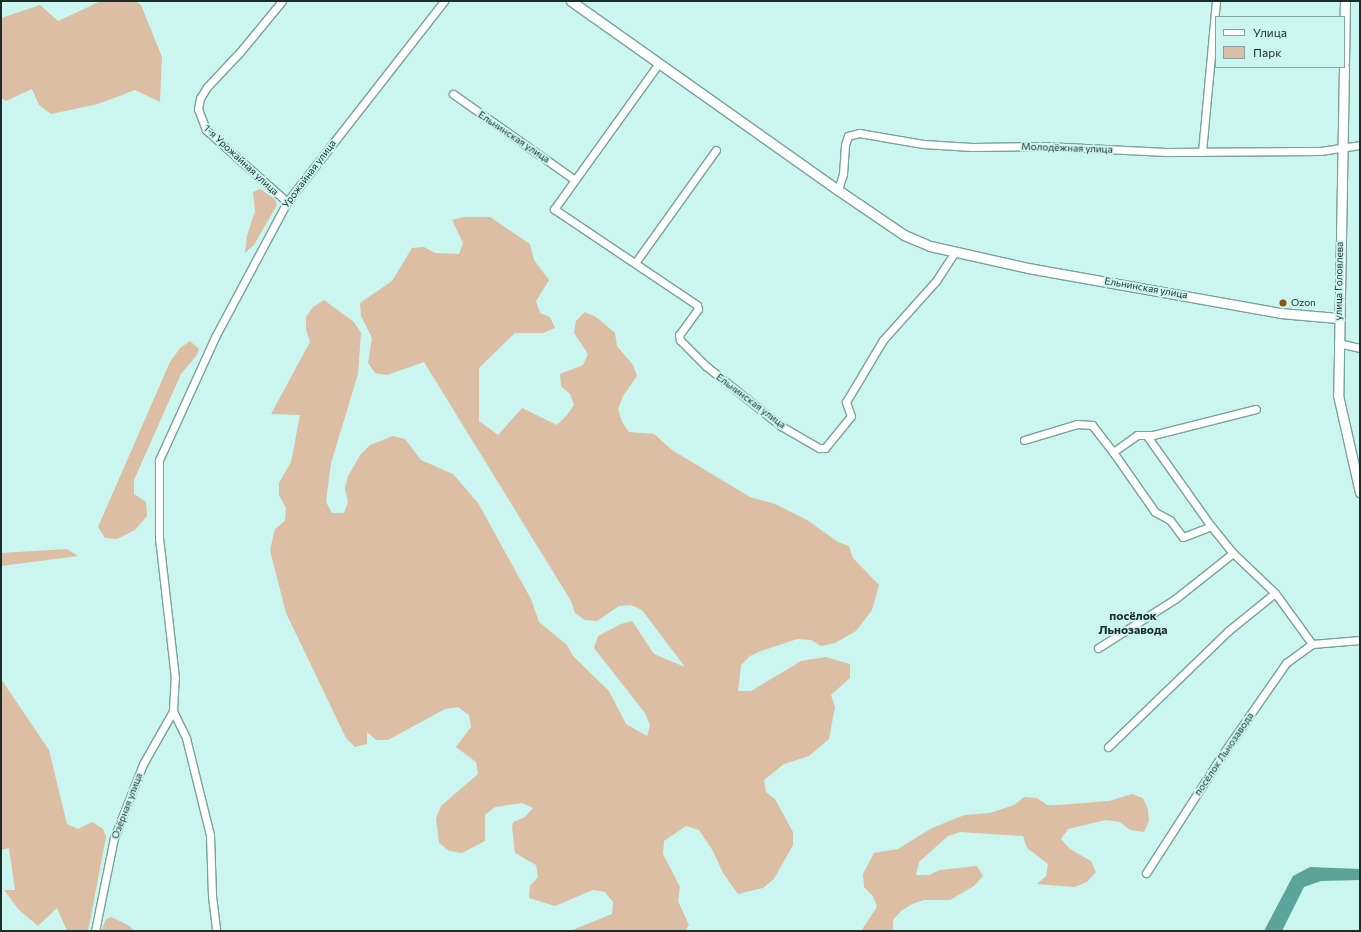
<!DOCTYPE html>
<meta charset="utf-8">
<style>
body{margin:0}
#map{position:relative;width:1361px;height:932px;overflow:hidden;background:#cbf5ef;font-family:Commissioner,sans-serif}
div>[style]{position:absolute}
.green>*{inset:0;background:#dbbea4}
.water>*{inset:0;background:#5ca49a}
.roads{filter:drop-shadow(1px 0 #7aa29c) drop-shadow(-1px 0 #7aa29c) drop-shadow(0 1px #7aa29c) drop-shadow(0 -1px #7aa29c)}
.minor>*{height:7px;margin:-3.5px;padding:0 3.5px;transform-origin:3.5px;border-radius:3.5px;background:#fff}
.major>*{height:9px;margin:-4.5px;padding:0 4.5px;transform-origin:4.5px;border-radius:4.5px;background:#fff}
.dots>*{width:11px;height:11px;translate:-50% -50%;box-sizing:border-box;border:2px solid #cbf5ef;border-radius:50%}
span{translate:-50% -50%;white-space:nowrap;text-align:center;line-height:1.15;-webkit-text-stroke:3.5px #cbf5ef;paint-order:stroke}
.street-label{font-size:10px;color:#1b2c29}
.poi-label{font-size:10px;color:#1b2c29}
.left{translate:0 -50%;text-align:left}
.quarter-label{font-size:12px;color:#1b2c29;font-weight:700}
.frame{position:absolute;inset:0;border:2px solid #1b2c29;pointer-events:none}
.legend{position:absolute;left:1215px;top:16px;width:130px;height:52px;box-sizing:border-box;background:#cbf5ef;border:1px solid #85a5a0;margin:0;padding:5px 7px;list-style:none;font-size:12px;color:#1b2c29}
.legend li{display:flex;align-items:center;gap:8px;height:20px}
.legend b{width:20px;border:1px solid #85a5a0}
</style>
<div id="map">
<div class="green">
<i style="clip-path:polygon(101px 1px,135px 1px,141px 5px,162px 57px,160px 102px,135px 90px,98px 104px,51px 114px,39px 105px,32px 89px,6px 101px,1px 98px,1px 18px,40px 5px,58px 21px)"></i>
<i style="clip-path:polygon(260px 189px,275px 199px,277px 205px,254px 245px,245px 253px,247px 236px,255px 211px,253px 192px)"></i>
<i style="clip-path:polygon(464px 217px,490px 217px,530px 244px,534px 260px,549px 280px,536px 301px,540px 313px,550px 317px,555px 328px,543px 333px,515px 333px,479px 368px,479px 421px,498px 435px,522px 408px,557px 425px,567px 415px,574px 405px,570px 394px,561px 386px,560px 374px,583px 365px,588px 354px,574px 333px,576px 321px,585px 312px,596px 317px,615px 333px,617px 346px,633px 365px,637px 376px,623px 396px,618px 409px,622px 422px,629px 432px,654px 434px,672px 450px,750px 497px,775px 504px,807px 520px,838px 542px,849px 546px,853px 558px,879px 585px,872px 610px,856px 631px,835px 643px,821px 646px,811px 640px,797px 639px,761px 651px,750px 656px,741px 665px,738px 691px,751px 691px,801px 661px,826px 657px,850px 664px,850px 678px,831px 695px,835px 707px,829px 739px,809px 756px,784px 764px,764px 780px,766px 792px,775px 799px,793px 832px,793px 845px,774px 879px,763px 888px,738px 894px,723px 873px,713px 851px,699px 830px,686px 826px,664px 841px,663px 854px,680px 887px,678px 901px,689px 925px,685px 931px,570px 931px,612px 914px,613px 902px,605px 892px,593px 890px,555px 906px,529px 898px,530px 886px,538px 877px,536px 865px,515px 853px,512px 827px,513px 822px,525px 817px,533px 808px,522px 803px,495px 807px,485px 815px,485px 841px,462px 853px,449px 851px,439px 843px,436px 818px,441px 806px,478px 774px,476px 762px,456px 747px,471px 727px,469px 715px,458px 707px,445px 709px,388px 740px,376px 740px,367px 732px,367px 744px,355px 747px,346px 738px,286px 613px,270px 550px,275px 529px,285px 521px,286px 508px,279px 495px,279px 483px,291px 462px,300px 415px,271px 414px,310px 342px,306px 329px,306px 317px,313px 307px,324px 300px,354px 322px,361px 333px,358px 374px,331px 463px,326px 502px,332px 513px,344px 513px,348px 502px,345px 489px,348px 476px,361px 454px,370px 445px,393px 436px,405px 439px,421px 460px,453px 474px,478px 503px,531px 599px,539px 622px,567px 645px,573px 656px,609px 691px,626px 724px,647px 736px,650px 725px,645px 713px,594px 648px,598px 636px,621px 624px,632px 621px,654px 654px,685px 667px,642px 610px,631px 605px,619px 606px,597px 621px,585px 620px,575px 613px,571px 601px,424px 362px,387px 375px,375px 373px,368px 363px,372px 338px,361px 316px,360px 303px,392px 281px,412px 248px,424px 247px,435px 253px,459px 254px,463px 243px,452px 220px)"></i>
<i style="clip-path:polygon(190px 341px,199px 349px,197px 355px,181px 374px,134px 480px,134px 494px,146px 502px,147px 516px,135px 530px,117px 539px,105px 538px,98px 527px,170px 362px,180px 348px)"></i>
<i style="clip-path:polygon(67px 549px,78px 556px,1px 566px,1px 553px)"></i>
<i style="clip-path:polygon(1px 679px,49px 750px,67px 824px,78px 829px,92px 822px,103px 829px,106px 837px,88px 931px,67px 931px,57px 908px,38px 926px,19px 910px,4px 890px,15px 890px,9px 848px,1px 850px)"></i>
<i style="clip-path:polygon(1132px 794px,1143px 798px,1148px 809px,1149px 821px,1144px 832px,1130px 830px,1120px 822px,1106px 820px,1068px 829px,1061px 839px,1070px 849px,1091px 861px,1096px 872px,1087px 882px,1074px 887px,1037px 884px,1046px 876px,1048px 864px,1027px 848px,1023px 836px,960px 832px,948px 836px,919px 862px,916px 875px,929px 875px,940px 870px,977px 866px,983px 876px,974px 886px,950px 900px,924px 900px,912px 904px,901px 911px,893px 920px,893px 931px,861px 931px,877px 907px,873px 896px,864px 887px,863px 874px,874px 853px,898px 849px,930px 829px,954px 819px,965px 815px,990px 813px,1014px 805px,1024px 797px,1037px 798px,1047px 805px,1059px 805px,1109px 801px)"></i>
<i style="clip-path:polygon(111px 917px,128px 925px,135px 931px,101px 931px,106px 919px)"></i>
</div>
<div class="water">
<i style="clip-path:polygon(1310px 867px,1360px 869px,1360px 880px,1321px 881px,1304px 887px,1282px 931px,1264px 931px,1293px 876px)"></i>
</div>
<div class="roads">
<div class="minor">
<i style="left:282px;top:1px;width:66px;rotate:129.5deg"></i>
<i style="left:240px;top:52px;width:48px;rotate:133.3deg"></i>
<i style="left:207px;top:87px;width:13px;rotate:122deg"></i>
<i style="left:200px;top:98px;width:11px;rotate:100deg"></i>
<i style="left:198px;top:109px;width:22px;rotate:69deg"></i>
<i style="left:206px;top:130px;width:108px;rotate:41.6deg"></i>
<i style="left:659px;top:63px;width:180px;rotate:125.7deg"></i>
<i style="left:554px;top:209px;width:172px;rotate:33.9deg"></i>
<i style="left:697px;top:305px;width:4px;rotate:76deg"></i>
<i style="left:698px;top:309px;width:32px;rotate:126deg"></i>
<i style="left:679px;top:335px;width:5px;rotate:79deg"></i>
<i style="left:680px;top:340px;width:37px;rotate:45deg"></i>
<i style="left:706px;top:366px;width:96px;rotate:38.7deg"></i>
<i style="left:781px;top:426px;width:44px;rotate:30.1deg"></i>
<i style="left:819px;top:448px;width:6px"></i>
<i style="left:825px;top:448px;width:41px;rotate:-50.9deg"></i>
<i style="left:851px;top:416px;width:15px;rotate:-110deg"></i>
<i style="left:846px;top:402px;width:72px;rotate:-59.2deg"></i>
<i style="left:883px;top:340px;width:79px;rotate:-48.1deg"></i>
<i style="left:936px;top:281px;width:33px;rotate:-57deg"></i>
<i style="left:453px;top:94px;width:149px;rotate:35.2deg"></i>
<i style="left:1202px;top:152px;width:152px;rotate:-84.7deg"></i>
<i style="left:838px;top:190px;width:17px;rotate:-73deg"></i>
<i style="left:843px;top:174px;width:29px;rotate:-86deg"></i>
<i style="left:845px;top:145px;width:9px;rotate:-72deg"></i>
<i style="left:848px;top:136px;width:11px;rotate:-15deg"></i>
<i style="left:859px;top:133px;width:65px;rotate:9.8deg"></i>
<i style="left:923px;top:144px;width:49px;rotate:3.5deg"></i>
<i style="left:972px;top:147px;width:73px;rotate:-0.8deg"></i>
<i style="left:1045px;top:146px;width:121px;rotate:2.8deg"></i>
<i style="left:1166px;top:152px;width:154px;rotate:-0.4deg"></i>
<i style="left:1320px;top:151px;width:40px;rotate:-8.5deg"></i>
<i style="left:635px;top:263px;width:139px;rotate:-54.4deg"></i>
<i style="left:1338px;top:343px;width:23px;rotate:13deg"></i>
<i style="left:1147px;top:436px;width:110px;rotate:54.6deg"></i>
<i style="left:1211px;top:526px;width:35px;rotate:51deg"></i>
<i style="left:1233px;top:553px;width:58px;rotate:43.6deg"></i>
<i style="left:1275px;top:593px;width:63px;rotate:54deg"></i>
<i style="left:1312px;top:644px;width:48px;rotate:-4.8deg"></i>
<i style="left:1024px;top:440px;width:55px;rotate:-16.8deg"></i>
<i style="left:1077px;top:424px;width:15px;rotate:4deg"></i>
<i style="left:1092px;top:425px;width:34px;rotate:52deg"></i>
<i style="left:1113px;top:452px;width:29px;rotate:-35deg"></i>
<i style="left:1137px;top:435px;width:16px"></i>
<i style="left:1153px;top:435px;width:106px;rotate:-14.2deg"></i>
<i style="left:1113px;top:452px;width:73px;rotate:55deg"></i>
<i style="left:1155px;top:512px;width:17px;rotate:28deg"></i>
<i style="left:1170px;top:520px;width:21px;rotate:53deg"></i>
<i style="left:1183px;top:537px;width:30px;rotate:-21deg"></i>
<i style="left:1098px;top:648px;width:91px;rotate:-32.5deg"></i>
<i style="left:1175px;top:599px;width:74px;rotate:-38.4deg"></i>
<i style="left:173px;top:711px;width:30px;rotate:64deg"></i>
<i style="left:186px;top:738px;width:100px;rotate:76.1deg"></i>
<i style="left:210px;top:835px;width:61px;rotate:88.1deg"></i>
<i style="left:212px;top:896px;width:35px;rotate:83deg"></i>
<i style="left:1108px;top:747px;width:167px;rotate:-44deg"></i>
<i style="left:1228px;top:631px;width:60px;rotate:-39deg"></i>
<i style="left:1146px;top:873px;width:137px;rotate:-57.2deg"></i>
<i style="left:1220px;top:758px;width:116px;rotate:-55.2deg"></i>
<i style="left:1286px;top:663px;width:32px;rotate:-36deg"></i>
<i style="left:95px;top:931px;width:95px;rotate:-78.5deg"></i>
<i style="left:114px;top:838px;width:79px;rotate:-68.6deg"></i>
<i style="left:143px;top:764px;width:61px;rotate:-60.5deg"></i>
<i style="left:173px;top:711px;width:33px;rotate:-87deg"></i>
<i style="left:175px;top:678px;width:141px;rotate:-96.5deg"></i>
<i style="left:159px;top:538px;width:78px;rotate:-90deg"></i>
<i style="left:159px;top:460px;width:135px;rotate:-65.5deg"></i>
<i style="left:215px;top:337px;width:153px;rotate:-61.9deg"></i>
<i style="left:287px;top:202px;width:255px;rotate:-52deg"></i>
</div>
<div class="major">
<i style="left:571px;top:1px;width:327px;rotate:35.3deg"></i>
<i style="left:838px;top:190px;width:80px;rotate:34.3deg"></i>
<i style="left:904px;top:235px;width:28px;rotate:23deg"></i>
<i style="left:930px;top:246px;width:100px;rotate:12.7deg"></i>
<i style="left:1028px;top:268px;width:256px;rotate:10.1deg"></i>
<i style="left:1280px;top:313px;width:58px;rotate:4.9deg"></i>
<i style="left:1344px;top:62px;width:61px;rotate:-89.1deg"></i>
<i style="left:1344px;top:67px;width:328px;rotate:91deg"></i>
<i style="left:1338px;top:395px;width:100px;rotate:77.3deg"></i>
</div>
</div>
<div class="dots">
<i style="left:1283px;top:303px;background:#8f5610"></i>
</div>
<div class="street-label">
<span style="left:514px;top:137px;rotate:34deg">Ельнинская улица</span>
<span style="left:1067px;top:148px;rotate:2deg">Молодёжная улица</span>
<span style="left:241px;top:160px;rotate:43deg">1-я Урожайная улица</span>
<span style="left:309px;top:174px;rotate:-53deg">Урожайная улица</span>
<span style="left:1339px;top:281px;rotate:-89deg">улица Головлева</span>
<span style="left:1146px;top:288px;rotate:10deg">Ельнинская улица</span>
<span style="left:751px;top:401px;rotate:37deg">Ельнинская улица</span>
<span style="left:1224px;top:754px;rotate:-56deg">посёлок Льнозавода</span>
<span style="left:127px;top:806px;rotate:-69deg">Озёрная улица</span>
</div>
<div class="poi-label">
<span class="left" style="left:1291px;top:303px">Ozon</span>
</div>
<div class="quarter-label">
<span style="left:1133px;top:623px">посёлок<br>Льнозавода</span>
</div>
<div class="frame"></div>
<ul class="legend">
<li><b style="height:5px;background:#fff"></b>Улица</li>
<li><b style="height:11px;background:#dbbea4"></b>Парк</li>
</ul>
</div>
